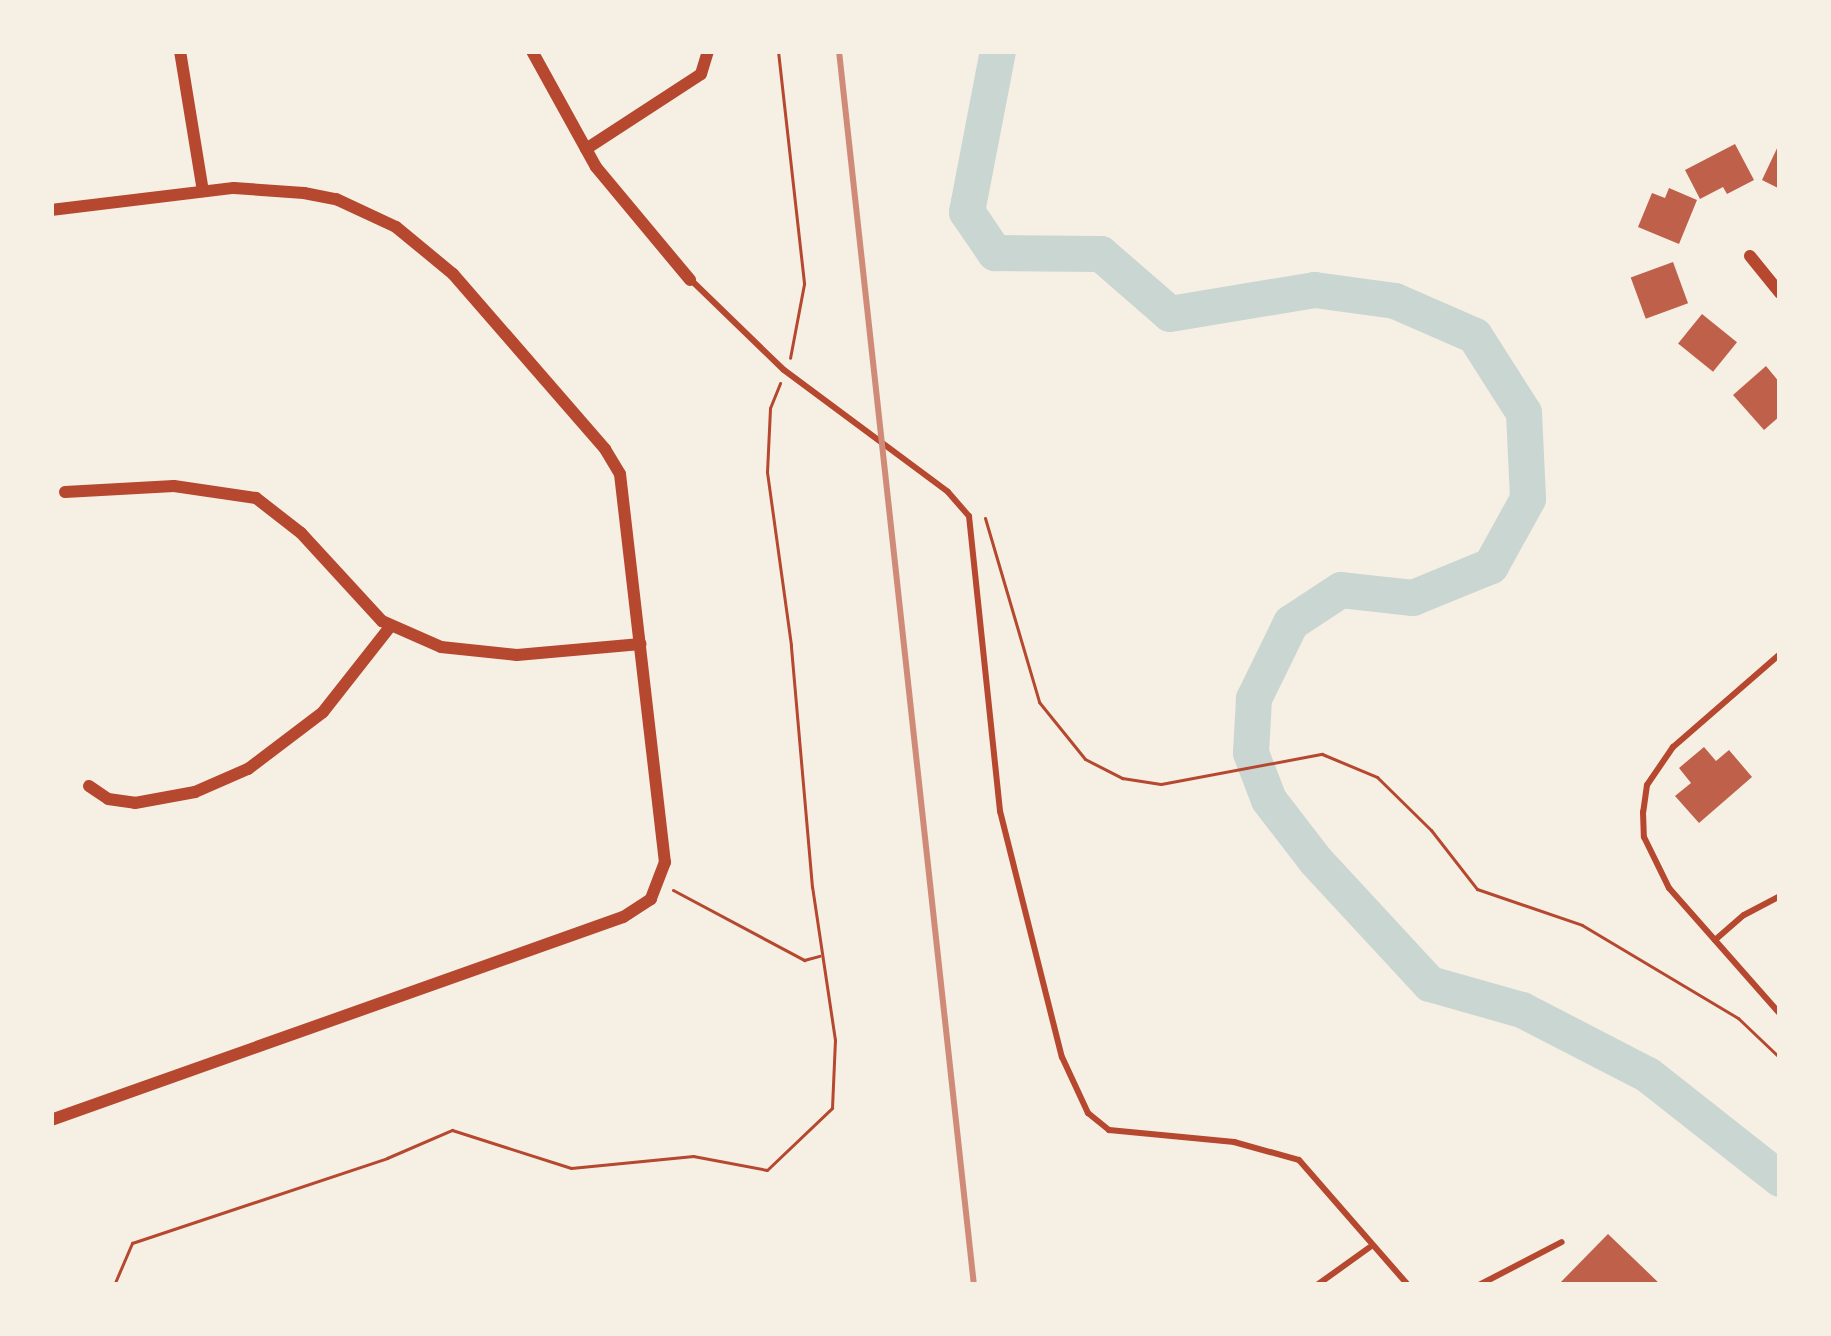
<!DOCTYPE html>
<style>
body{margin:0}
#map{position:relative;width:1831px;height:1336px;overflow:hidden;background:#f6efe4;font-family:"Noto Sans",sans-serif}
div>[style]{position:absolute}
.river>*{height:36px;margin:-18px;padding:0 18px;transform-origin:18px;border-radius:18px;background:#c9d6d2}
.building>*{inset:0;background:#bf614a;transform-origin:0 0}
.path>*{height:3px;margin:-1.5px;padding:0 1.5px;transform-origin:1.5px;border-radius:1.5px;background:#b5482f}
.service>*{height:6px;margin:-3px;padding:0 3px;transform-origin:3px;border-radius:3px;background:#b5482f}
.minor>*{height:12px;margin:-6px;padding:0 6px;transform-origin:6px;border-radius:6px;background:#b5482f}
.rail>*{height:6px;margin:-3px;padding:0 3px;transform-origin:3px;border-radius:3px;background:#cf8b77}
span{translate:-50% -50%;white-space:nowrap;text-align:center;line-height:1.15;-webkit-text-stroke:9px #f6efe4;paint-order:stroke}
.frame{position:absolute;inset:0;border:54px solid #f6efe4;pointer-events:none}
</style>
<div id="map">
<div class="river">
<i style="left:998px;top:51px;width:164px;rotate:100.9deg"></i>
<i style="left:967px;top:212px;width:50px;rotate:55.7deg"></i>
<i style="left:995px;top:253px;width:106px;rotate:0.5deg"></i>
<i style="left:1101px;top:254px;width:91px;rotate:41deg"></i>
<i style="left:1170px;top:314px;width:147px;rotate:-9.4deg"></i>
<i style="left:1315px;top:290px;width:81px;rotate:7.8deg"></i>
<i style="left:1395px;top:301px;width:87px;rotate:23.6deg"></i>
<i style="left:1475px;top:336px;width:91px;rotate:57.5deg"></i>
<i style="left:1524px;top:413px;width:86px;rotate:87.3deg"></i>
<i style="left:1528px;top:499px;width:77px;rotate:118.9deg"></i>
<i style="left:1491px;top:566px;width:84px;rotate:157.7deg"></i>
<i style="left:1413px;top:598px;width:72px;rotate:-173.7deg"></i>
<i style="left:1341px;top:590px;width:60px;rotate:146.6deg"></i>
<i style="left:1291px;top:623px;width:85px;rotate:116deg"></i>
<i style="left:1254px;top:699px;width:54px;rotate:93.2deg"></i>
<i style="left:1251px;top:753px;width:50px;rotate:69deg"></i>
<i style="left:1269px;top:800px;width:77px;rotate:52.4deg"></i>
<i style="left:1316px;top:861px;width:168px;rotate:47.2deg"></i>
<i style="left:1430px;top:984px;width:96px;rotate:15.8deg"></i>
<i style="left:1522px;top:1010px;width:142px;rotate:27.3deg"></i>
<i style="left:1648px;top:1075px;width:168px;rotate:38.2deg"></i>
</div>
<div class="building">
<i style="clip-path:polygon(1780px 142px,1780px 189px,1762px 180px)"></i>
<i style="clip-path:polygon(1735px 144px,1754px 180px,1727px 194px,1723px 187px,1700px 199px,1685px 170px)"></i>
<i style="clip-path:polygon(1669px 188px,1697px 200px,1679px 244px,1638px 227px,1652px 193px,1665px 198px)"></i>
<i style="left:1673px;top:262px;width:44px;height:45px;rotate:70deg"></i>
<i style="left:1702px;top:314px;width:45px;height:38px;rotate:39deg"></i>
<i style="clip-path:polygon(1766px 366px,1780px 383px,1780px 416px,1764px 430px,1733px 395px)"></i>
<i style="clip-path:polygon(1704px 747px,1716px 761px,1729px 750px,1752px 777px,1699px 823px,1675px 796px,1691px 783px,1679px 768px)"></i>
<i style="clip-path:polygon(1608px 1234px,1661px 1285px,1558px 1285px)"></i>
</div>
<div class="path">
<i style="left:778px;top:51px;width:234px;rotate:83.6deg"></i>
<i style="left:804px;top:284px;width:75px;rotate:100.7deg"></i>
<i style="left:985px;top:518px;width:192px;rotate:73.6deg"></i>
<i style="left:1039px;top:702px;width:73px;rotate:51.1deg"></i>
<i style="left:1085px;top:759px;width:42px;rotate:27.2deg"></i>
<i style="left:1122px;top:778px;width:39px;rotate:9deg"></i>
<i style="left:1161px;top:784px;width:164px;rotate:-10.6deg"></i>
<i style="left:1322px;top:754px;width:60px;rotate:22.7deg"></i>
<i style="left:1377px;top:777px;width:76px;rotate:44.5deg"></i>
<i style="left:1431px;top:830px;width:75px;rotate:52.1deg"></i>
<i style="left:1477px;top:889px;width:111px;rotate:18.9deg"></i>
<i style="left:1582px;top:925px;width:182px;rotate:30.8deg"></i>
<i style="left:1738px;top:1018px;width:58px;rotate:43.6deg"></i>
<i style="left:673px;top:890px;width:149px;rotate:28.1deg"></i>
<i style="left:804px;top:960px;width:16px;rotate:-15deg"></i>
<i style="left:114px;top:1285px;width:46px;rotate:-66.8deg"></i>
<i style="left:132px;top:1243px;width:269px;rotate:-18.4deg"></i>
<i style="left:387px;top:1158px;width:71px;rotate:-23.3deg"></i>
<i style="left:452px;top:1130px;width:125px;rotate:17.7deg"></i>
<i style="left:571px;top:1168px;width:123px;rotate:-5.6deg"></i>
<i style="left:693px;top:1156px;width:75px;rotate:10.7deg"></i>
<i style="left:767px;top:1170px;width:90px;rotate:-43.6deg"></i>
<i style="left:832px;top:1108px;width:68px;rotate:-87.5deg"></i>
<i style="left:835px;top:1040px;width:155px;rotate:-98.5deg"></i>
<i style="left:812px;top:887px;width:243px;rotate:-95deg"></i>
<i style="left:791px;top:645px;width:175px;rotate:-97.9deg"></i>
<i style="left:767px;top:472px;width:64px;rotate:-87.3deg"></i>
<i style="left:770px;top:408px;width:27px;rotate:-68deg"></i>
</div>
<div class="service">
<i style="left:691px;top:280px;width:129px;rotate:44.1deg"></i>
<i style="left:784px;top:370px;width:204px;rotate:36.6deg"></i>
<i style="left:948px;top:492px;width:32px;rotate:49deg"></i>
<i style="left:969px;top:516px;width:297px;rotate:84deg"></i>
<i style="left:1000px;top:811px;width:254px;rotate:75.9deg"></i>
<i style="left:1062px;top:1057px;width:62px;rotate:65.1deg"></i>
<i style="left:1088px;top:1113px;width:27px;rotate:39deg"></i>
<i style="left:1109px;top:1130px;width:126px;rotate:5.5deg"></i>
<i style="left:1234px;top:1142px;width:67px;rotate:15.5deg"></i>
<i style="left:1299px;top:1160px;width:166px;rotate:48.9deg"></i>
<i style="left:1780px;top:654px;width:142px;rotate:139deg"></i>
<i style="left:1673px;top:747px;width:46px;rotate:124.4deg"></i>
<i style="left:1647px;top:785px;width:27px;rotate:98deg"></i>
<i style="left:1643px;top:812px;width:25px;rotate:88deg"></i>
<i style="left:1644px;top:837px;width:57px;rotate:63.9deg"></i>
<i style="left:1669px;top:888px;width:168px;rotate:48.6deg"></i>
<i style="left:1715px;top:940px;width:38px;rotate:-41deg"></i>
<i style="left:1744px;top:915px;width:41px;rotate:-27.8deg"></i>
<i style="left:1317px;top:1285px;width:65px;rotate:-35.6deg"></i>
<i style="left:1479px;top:1285px;width:93px;rotate:-27.4deg"></i>
</div>
<div class="minor">
<i style="left:180px;top:51px;width:142px;rotate:80.7deg"></i>
<i style="left:532px;top:51px;width:132px;rotate:61.1deg"></i>
<i style="left:596px;top:167px;width:147px;rotate:50.2deg"></i>
<i style="left:586px;top:149px;width:137px;rotate:-33.1deg"></i>
<i style="left:701px;top:74px;width:24px;rotate:-73deg"></i>
<i style="left:51px;top:210px;width:184px;rotate:-6.9deg"></i>
<i style="left:234px;top:188px;width:70px;rotate:4.1deg"></i>
<i style="left:304px;top:193px;width:33px;rotate:11deg"></i>
<i style="left:336px;top:199px;width:66px;rotate:25deg"></i>
<i style="left:396px;top:227px;width:74px;rotate:39.5deg"></i>
<i style="left:453px;top:274px;width:232px;rotate:49deg"></i>
<i style="left:605px;top:449px;width:29px;rotate:59deg"></i>
<i style="left:620px;top:474px;width:391px;rotate:83.4deg"></i>
<i style="left:665px;top:862px;width:40px;rotate:111deg"></i>
<i style="left:651px;top:899px;width:33px;rotate:147deg"></i>
<i style="left:623px;top:917px;width:607px;rotate:160.46deg"></i>
<i style="left:1750px;top:256px;width:48px;rotate:51deg"></i>
<i style="left:65px;top:492px;width:109px;rotate:-3.2deg"></i>
<i style="left:174px;top:486px;width:83px;rotate:8.3deg"></i>
<i style="left:256px;top:498px;width:57px;rotate:37.9deg"></i>
<i style="left:301px;top:533px;width:120px;rotate:47.4deg"></i>
<i style="left:382px;top:621px;width:64px;rotate:23.8deg"></i>
<i style="left:441px;top:647px;width:76px;rotate:6deg"></i>
<i style="left:517px;top:655px;width:124px;rotate:-5.1deg"></i>
<i style="left:89px;top:786px;width:23px;rotate:34deg"></i>
<i style="left:108px;top:799px;width:27px;rotate:8deg"></i>
<i style="left:135px;top:803px;width:61px;rotate:-10.4deg"></i>
<i style="left:195px;top:792px;width:58px;rotate:-23.5deg"></i>
<i style="left:248px;top:769px;width:94px;rotate:-37.2deg"></i>
<i style="left:323px;top:712px;width:108px;rotate:-51.8deg"></i>
</div>
<div class="rail">
<i style="left:839px;top:51px;width:1241px;rotate:83.76deg"></i>
</div>
<div class="frame"></div>
</div>
